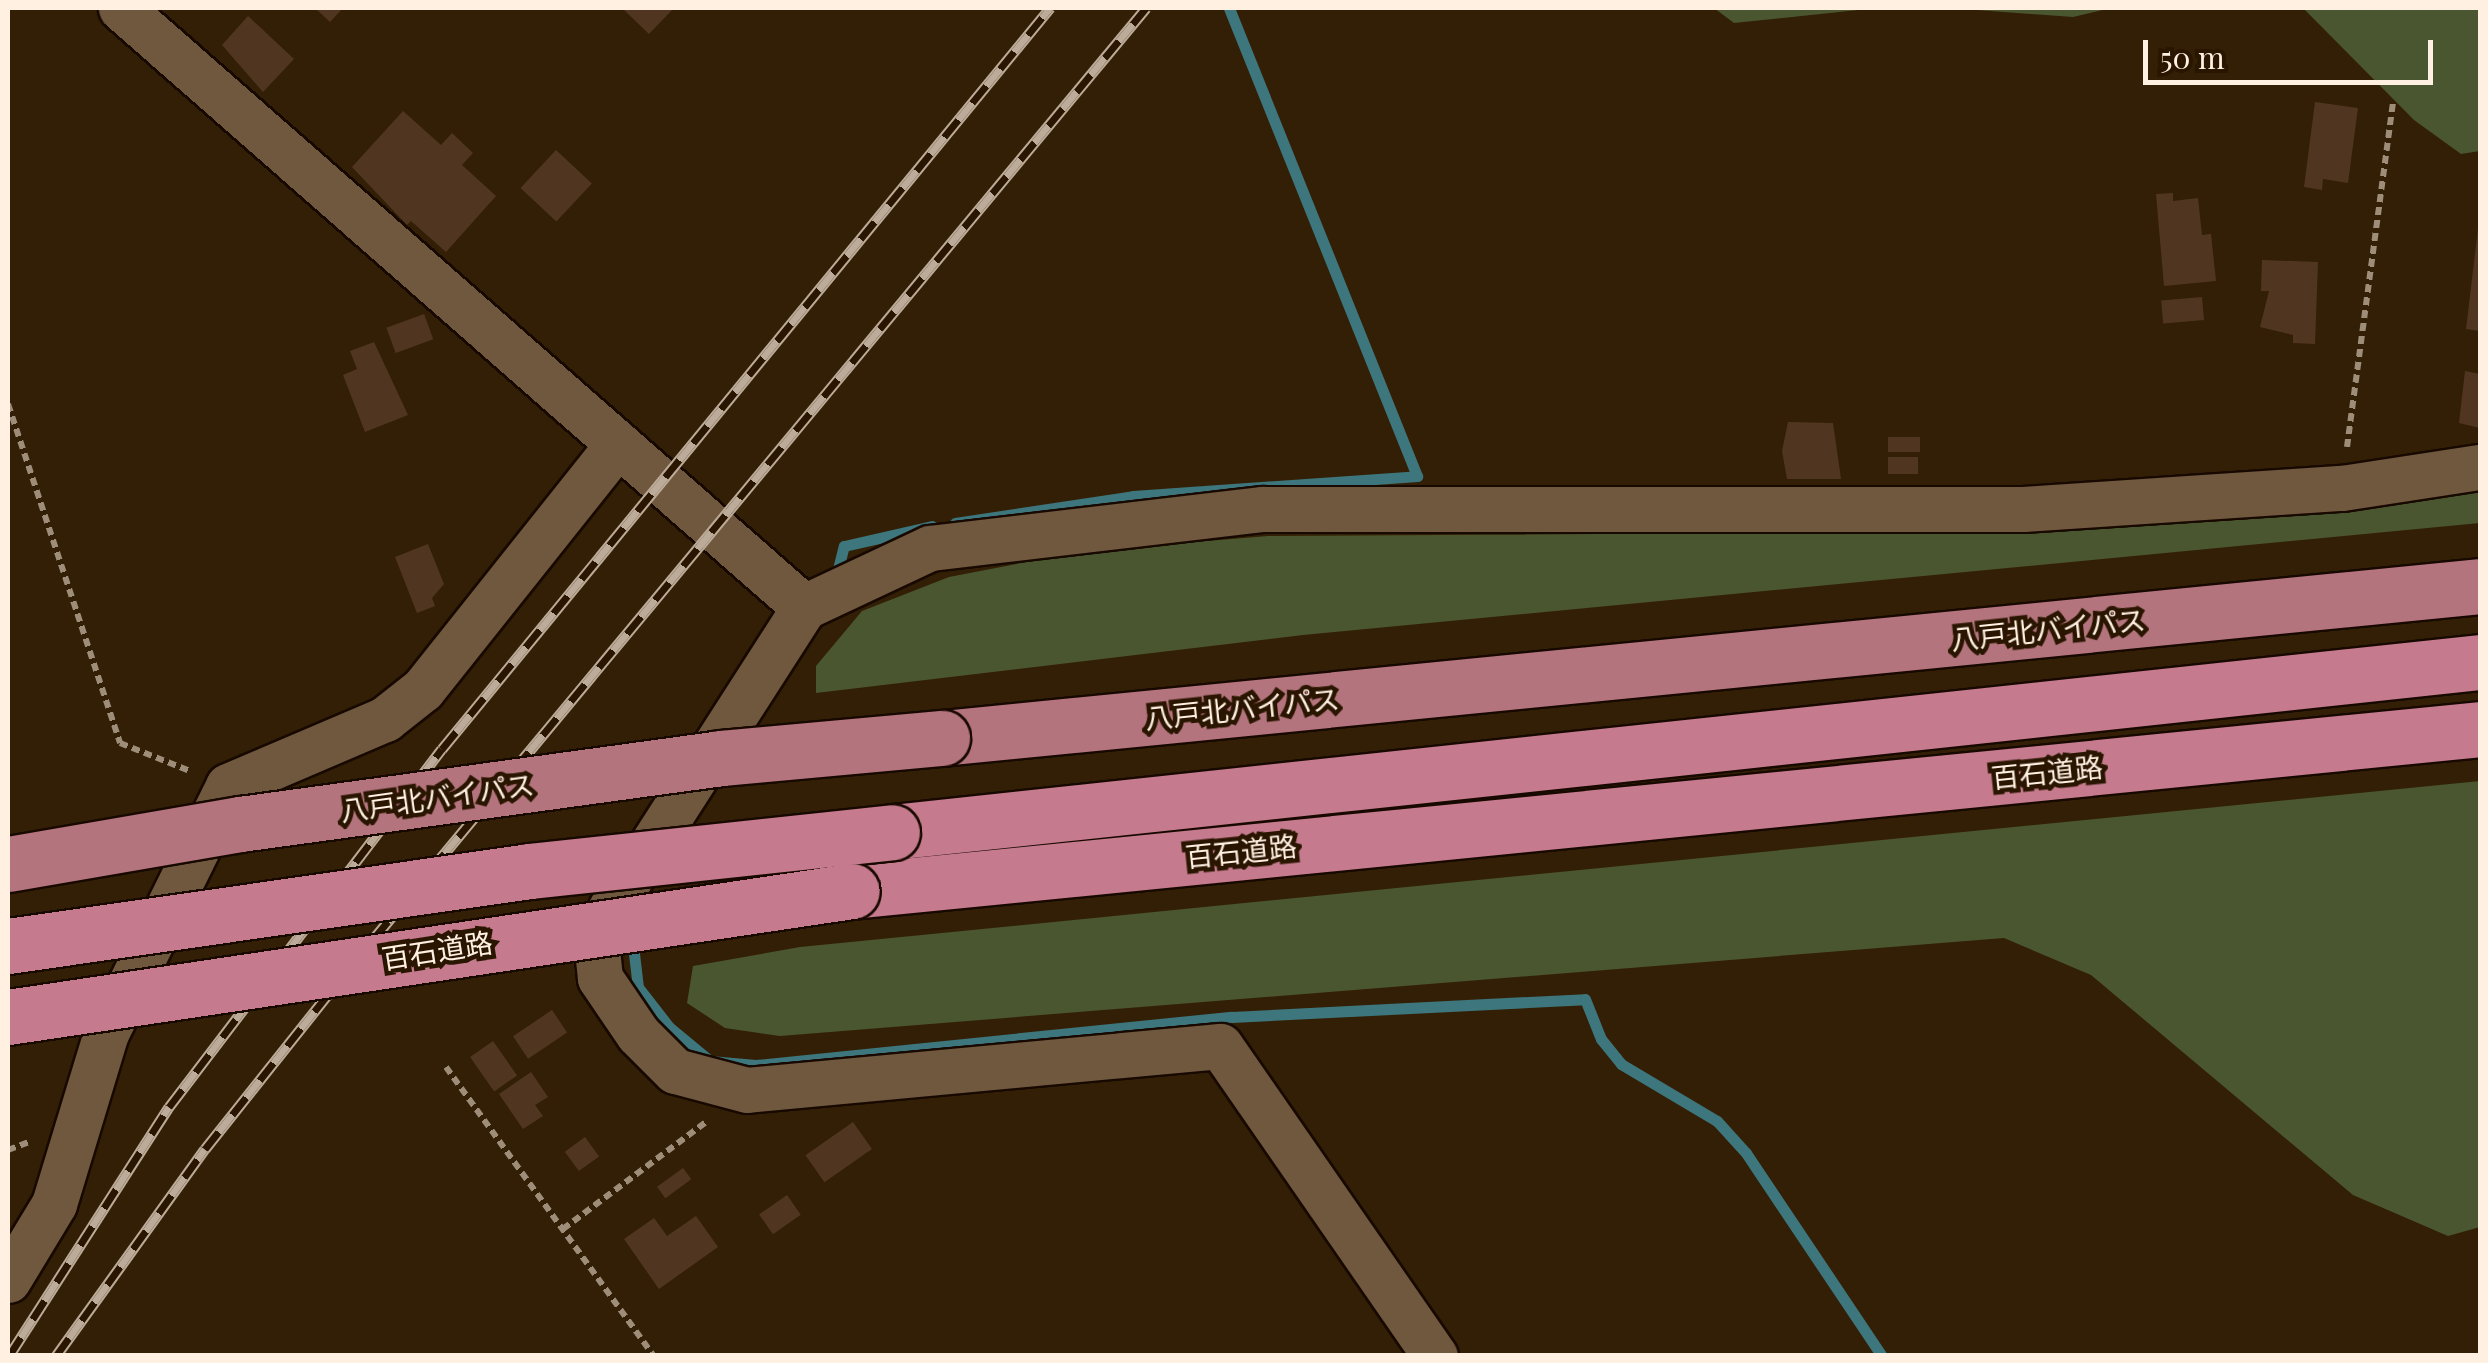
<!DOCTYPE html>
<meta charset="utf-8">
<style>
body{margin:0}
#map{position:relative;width:2488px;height:1363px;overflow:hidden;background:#331f05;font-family:"Playfair Display","Noto Sans JP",serif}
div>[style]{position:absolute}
.forest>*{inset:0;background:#4a562f}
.stream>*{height:11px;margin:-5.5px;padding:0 5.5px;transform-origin:5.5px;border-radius:5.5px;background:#3d767c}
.building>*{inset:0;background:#503621;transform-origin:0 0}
.path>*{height:6px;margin-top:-3px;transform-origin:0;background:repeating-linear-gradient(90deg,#9e8d79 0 8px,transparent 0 13px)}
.roads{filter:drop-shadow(2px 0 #180900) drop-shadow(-2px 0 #180900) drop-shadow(0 2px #180900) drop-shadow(0 -2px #180900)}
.minor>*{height:45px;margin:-22.5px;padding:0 22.5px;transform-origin:22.5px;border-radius:22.5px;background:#70583e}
.trunk>*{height:55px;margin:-27.5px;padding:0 27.5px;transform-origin:27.5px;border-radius:27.5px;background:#b4747d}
.motorway>*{height:55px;margin:-27.5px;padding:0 27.5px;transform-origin:27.5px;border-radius:27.5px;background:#c57b8d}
.rail>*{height:11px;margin-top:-5.5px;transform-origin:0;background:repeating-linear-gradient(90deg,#291500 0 22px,#bcab99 0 44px);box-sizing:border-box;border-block:2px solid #bcab99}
.bridges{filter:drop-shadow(2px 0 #180900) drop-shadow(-2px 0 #180900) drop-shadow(0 2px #180900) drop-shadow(0 -2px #180900)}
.trunk-bridge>*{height:55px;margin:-27.5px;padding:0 27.5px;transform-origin:27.5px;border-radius:27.5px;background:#b4747d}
.motorway-bridge>*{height:55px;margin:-27.5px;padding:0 27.5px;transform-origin:27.5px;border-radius:27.5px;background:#c57b8d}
span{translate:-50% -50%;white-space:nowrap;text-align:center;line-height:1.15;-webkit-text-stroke:9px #291500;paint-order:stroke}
.street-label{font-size:28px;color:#fff0e2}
.frame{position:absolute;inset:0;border:10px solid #fff0e2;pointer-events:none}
.scale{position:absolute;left:2143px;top:40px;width:290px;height:45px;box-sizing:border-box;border:5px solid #fff0e2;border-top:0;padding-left:12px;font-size:30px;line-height:35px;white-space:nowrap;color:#fff0e2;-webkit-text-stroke:8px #291500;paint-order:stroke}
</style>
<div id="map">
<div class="forest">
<i style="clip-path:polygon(1714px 8px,1877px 8px,1734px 23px)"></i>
<i style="clip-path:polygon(1950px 8px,2111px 8px,2073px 17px)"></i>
<i style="clip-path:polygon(2303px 8px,2480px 8px,2480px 151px,2461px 154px,2414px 120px)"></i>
<i style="clip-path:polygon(2480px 491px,2480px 523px,1303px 635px,816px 693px,816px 666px,862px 611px,949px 577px,1084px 551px,1268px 536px,1912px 532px,2212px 521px)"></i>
<i style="clip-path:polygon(2480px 781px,2480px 1227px,2448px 1236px,2353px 1195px,2091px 975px,2004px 938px,780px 1036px,725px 1028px,687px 1003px,693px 966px,800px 947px)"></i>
</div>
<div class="stream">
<i style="left:955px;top:523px;width:180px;rotate:-8.6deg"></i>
<i style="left:1133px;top:496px;width:285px;rotate:-4deg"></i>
<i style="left:1417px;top:476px;width:504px;rotate:-111.89deg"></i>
<i style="left:835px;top:581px;width:36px;rotate:-76deg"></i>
<i style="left:844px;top:546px;width:90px;rotate:-12.8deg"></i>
<i style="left:632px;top:937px;width:50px;rotate:83.2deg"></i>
<i style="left:638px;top:987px;width:51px;rotate:52.2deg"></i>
<i style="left:669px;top:1027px;width:53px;rotate:39.7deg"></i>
<i style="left:710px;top:1061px;width:46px;rotate:5deg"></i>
<i style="left:756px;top:1065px;width:478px;rotate:-5.8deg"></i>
<i style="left:1232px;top:1017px;width:353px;rotate:-2.9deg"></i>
<i style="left:1585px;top:999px;width:43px;rotate:68.2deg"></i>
<i style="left:1601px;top:1039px;width:32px;rotate:51deg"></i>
<i style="left:1621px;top:1064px;width:112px;rotate:30.7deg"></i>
<i style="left:1717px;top:1121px;width:43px;rotate:47.8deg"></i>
<i style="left:1746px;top:1153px;width:244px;rotate:56.2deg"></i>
</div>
<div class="building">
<i style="clip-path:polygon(315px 8px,343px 8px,330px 22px)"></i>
<i style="clip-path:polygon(622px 8px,674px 8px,649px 34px)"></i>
<i style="clip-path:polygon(248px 16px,294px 59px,263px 92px,222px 45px)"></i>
<i style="clip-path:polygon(2315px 102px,2358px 108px,2348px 183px,2323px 179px,2322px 190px,2304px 187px)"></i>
<i style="clip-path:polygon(403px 111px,441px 145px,452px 133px,473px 153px,462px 165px,496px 196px,446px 252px,411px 221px,407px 225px,352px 167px)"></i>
<i style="left:556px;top:150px;width:49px;height:52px;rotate:43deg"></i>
<i style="clip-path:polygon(2173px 193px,2173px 201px,2198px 198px,2202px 235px,2211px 234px,2216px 281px,2164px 286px,2156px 194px)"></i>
<i style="clip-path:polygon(2478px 229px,2480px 229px,2480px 331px,2466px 329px)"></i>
<i style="clip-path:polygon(2262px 260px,2318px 262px,2315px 344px,2293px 343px,2293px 335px,2260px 327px,2269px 291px,2261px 291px)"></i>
<i style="left:2202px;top:297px;width:23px;height:41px;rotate:85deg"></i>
<i style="left:424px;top:314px;width:27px;height:40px;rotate:70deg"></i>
<i style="clip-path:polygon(374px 342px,408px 415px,365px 432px,343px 375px,357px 369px,350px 351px)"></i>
<i style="clip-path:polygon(2465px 371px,2480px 374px,2480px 428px,2459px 423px)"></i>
<i style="clip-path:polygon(1788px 422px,1833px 423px,1841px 479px,1787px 479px,1782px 451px)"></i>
<i style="left:1888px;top:437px;width:32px;height:15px"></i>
<i style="left:1888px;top:457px;width:30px;height:17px"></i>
<i style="clip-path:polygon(428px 544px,444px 584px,432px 598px,435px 606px,417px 613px,395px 557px)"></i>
<i style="left:552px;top:1010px;width:27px;height:47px;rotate:56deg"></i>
<i style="left:493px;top:1041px;width:42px;height:28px;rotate:55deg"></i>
<i style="clip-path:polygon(531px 1072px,548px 1097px,535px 1105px,543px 1116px,523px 1129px,499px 1094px)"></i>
<i style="left:853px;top:1122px;width:33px;height:58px;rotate:55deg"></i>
<i style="left:585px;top:1137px;width:24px;height:25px;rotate:54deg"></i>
<i style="left:683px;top:1168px;width:14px;height:32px;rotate:54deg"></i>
<i style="left:787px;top:1195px;width:24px;height:34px;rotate:55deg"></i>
<i style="clip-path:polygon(696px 1216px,718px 1247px,659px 1289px,624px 1239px,654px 1218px,667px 1236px)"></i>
</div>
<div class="path">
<i style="left:8px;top:404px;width:357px;rotate:71.7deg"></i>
<i style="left:120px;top:743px;width:75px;rotate:21.8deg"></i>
<i style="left:2347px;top:447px;width:349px;rotate:-82.4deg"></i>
<i style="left:446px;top:1067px;width:356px;rotate:54.3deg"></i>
<i style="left:8px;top:1150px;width:22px;rotate:-21deg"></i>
<i style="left:563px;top:1229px;width:179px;rotate:-36.8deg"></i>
</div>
<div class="roads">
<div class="minor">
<i style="left:121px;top:8px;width:908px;rotate:41.25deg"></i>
<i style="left:8px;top:1280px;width:89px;rotate:-58.8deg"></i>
<i style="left:54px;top:1204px;width:179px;rotate:-73.1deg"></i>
<i style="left:106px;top:1033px;width:275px;rotate:-63.7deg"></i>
<i style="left:228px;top:786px;width:171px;rotate:-23.1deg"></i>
<i style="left:385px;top:719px;width:48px;rotate:-38.3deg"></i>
<i style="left:423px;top:689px;width:313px;rotate:-51.5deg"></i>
<i style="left:1435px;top:1356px;width:377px;rotate:-124.7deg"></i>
<i style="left:1220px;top:1046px;width:475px;rotate:174.7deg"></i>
<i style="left:747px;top:1090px;width:74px;rotate:-165.2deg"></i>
<i style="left:675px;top:1071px;width:52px;rotate:-135deg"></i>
<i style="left:638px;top:1034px;width:68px;rotate:-124.2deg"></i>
<i style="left:600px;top:978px;width:30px;rotate:-96deg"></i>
<i style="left:597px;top:948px;width:42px;rotate:-70.7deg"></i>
<i style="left:611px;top:908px;width:358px;rotate:-57.3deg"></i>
<i style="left:804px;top:607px;width:139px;rotate:-25.1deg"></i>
<i style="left:930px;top:548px;width:334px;rotate:-6.7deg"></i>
<i style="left:1262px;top:509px;width:761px"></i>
<i style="left:2023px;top:509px;width:320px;rotate:-3.8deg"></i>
<i style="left:2342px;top:488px;width:140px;rotate:-8.7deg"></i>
</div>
<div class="trunk">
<i style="left:942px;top:738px;width:1545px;rotate:-5.64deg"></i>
</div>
<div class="motorway">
<i style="left:892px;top:832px;width:1597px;rotate:-6.11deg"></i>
<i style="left:852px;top:891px;width:1636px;rotate:-5.68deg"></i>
</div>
</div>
<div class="rail">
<i style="left:9px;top:1356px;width:296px;rotate:-57.3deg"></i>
<i style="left:169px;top:1107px;width:450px;rotate:-52.7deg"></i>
<i style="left:442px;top:749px;width:959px;rotate:-50.63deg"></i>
<i style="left:56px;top:1356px;width:255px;rotate:-54.3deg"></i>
<i style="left:205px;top:1149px;width:226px;rotate:-51.5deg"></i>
<i style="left:346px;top:972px;width:1253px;rotate:-50.31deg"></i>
</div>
<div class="bridges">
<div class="trunk-bridge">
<i style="left:8px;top:864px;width:235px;rotate:-9.8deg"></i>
<i style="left:240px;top:824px;width:486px;rotate:-7.8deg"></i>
<i style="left:721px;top:758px;width:222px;rotate:-5.2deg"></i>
</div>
<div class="motorway-bridge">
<i style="left:8px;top:946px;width:527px;rotate:-8.18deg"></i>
<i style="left:530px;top:871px;width:364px;rotate:-6.1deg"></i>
<i style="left:8px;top:1017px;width:853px;rotate:-8.49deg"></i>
</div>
</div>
<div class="street-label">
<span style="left:2048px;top:629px;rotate:-6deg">八戸北バイパス</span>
<span style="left:1242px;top:708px;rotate:-6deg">八戸北バイパス</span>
<span style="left:2047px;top:772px;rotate:-6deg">百石道路</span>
<span style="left:437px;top:797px;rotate:-8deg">八戸北バイパス</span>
<span style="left:1241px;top:851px;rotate:-6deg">百石道路</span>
<span style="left:437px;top:950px;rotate:-9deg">百石道路</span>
</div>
<div class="frame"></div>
<div class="scale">50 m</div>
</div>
